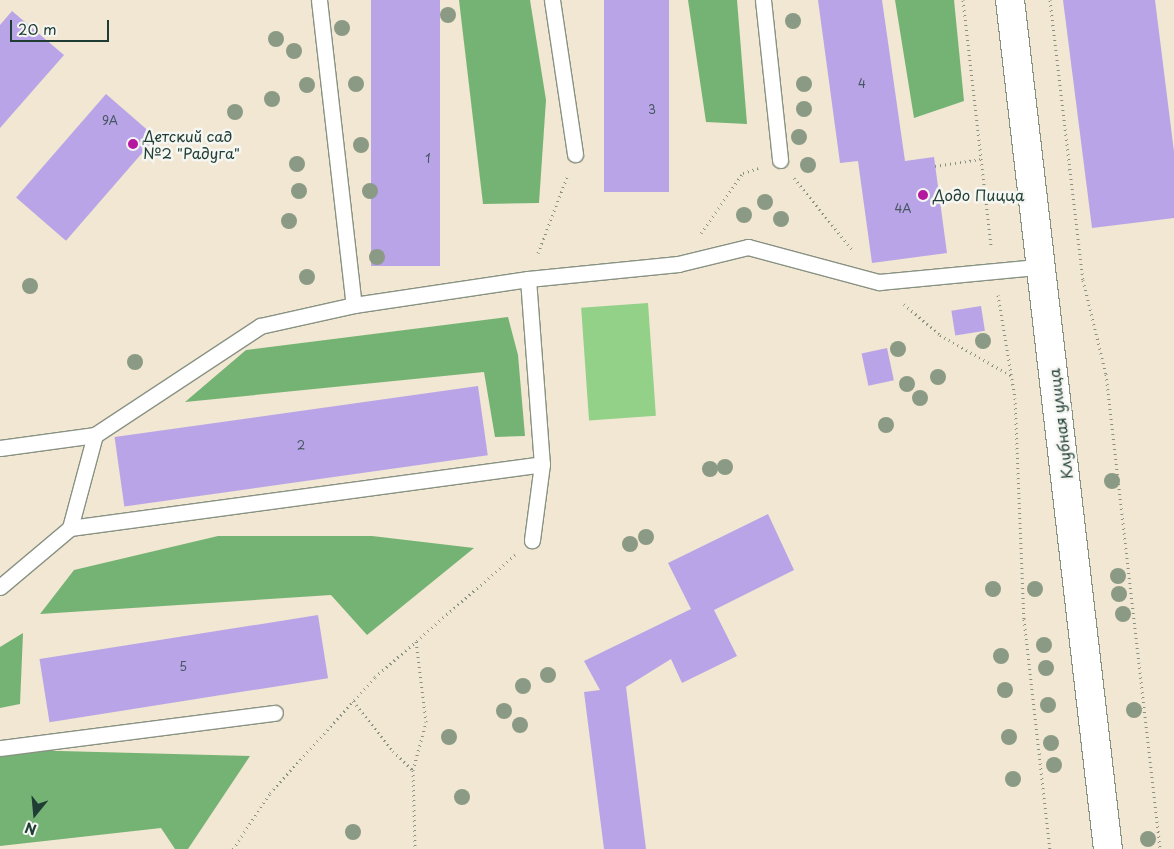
<!DOCTYPE html>
<meta charset="utf-8">
<style>
body{margin:0}
#map{position:relative;width:1174px;height:849px;overflow:hidden;background:#f2e7d2;font-family:"Playpen Sans",sans-serif}
div>[style]{position:absolute}
.green>*{inset:0;background:#92d187;transform-origin:0 0}
.forest>*{inset:0;background:#75b374}
.building>*{inset:0;background:#b9a4e8;transform-origin:0 0}
.path>*{height:3px;margin-top:-1.5px;transform-origin:0;background:repeating-linear-gradient(90deg,#889283 0 1px,transparent 0 5px)}
.roads{filter:drop-shadow(1px 0 #889283) drop-shadow(-1px 0 #889283) drop-shadow(0 1px #889283) drop-shadow(0 -1px #889283)}
.service>*{height:15px;margin:-7.5px;padding:0 7.5px;transform-origin:7.5px;border-radius:7.5px;background:#fff}
.tertiary>*{height:28px;margin:-14px;padding:0 14px;transform-origin:14px;border-radius:14px;background:#fff}
.trees>*{width:16px;height:16px;margin:-8px;border-radius:50%;background:#8b9a84}
.dots>*{width:14px;height:14px;translate:-50% -50%;box-sizing:border-box;border:2px solid #f6f6f2;border-radius:50%}
span{translate:-50% -50%;white-space:nowrap;text-align:center;line-height:1.15;-webkit-text-stroke:5px #f6f6f2;paint-order:stroke}
.number-label{font-size:12px;color:#465761}
.number-label span{-webkit-text-stroke-width:0}
.poi-label{font-size:15px;color:#1f3d34}
.left{translate:0 -50%;text-align:left}
.street-label{font-size:15px;color:#1f3d34}
.north{position:absolute;left:10px;top:789px;width:50px;height:50px;-webkit-text-stroke:4px #f6f6f2;paint-order:stroke;rotate:197deg;font-size:14px;font-weight:700;line-height:20px;text-align:center;color:#1f3d34}
.north::after{content:'';display:block;margin:auto;width:18px;height:22px;background:#1f3d34;clip-path:polygon(50% 0,100% 100%,50% 72%,0 100%)}
.scale{position:absolute;left:10px;top:20px;width:99px;height:22px;box-sizing:border-box;border:2px solid #1f3d34;border-top:0;padding-left:6px;font-size:15px;line-height:18px;white-space:nowrap;color:#1f3d34;-webkit-text-stroke:4px #f6f6f2;paint-order:stroke}
</style>
<div id="map">
<div class="green">
<i style="left:648px;top:303px;width:113px;height:67px;rotate:86deg"></i>
</div>
<div class="forest">
<i style="clip-path:polygon(459px 0,530px 0,546px 100px,539px 203px,483px 204px)"></i>
<i style="clip-path:polygon(688px 0,737px 0,747px 124px,706px 122px)"></i>
<i style="clip-path:polygon(895px 0,954px 0,964px 101px,914px 118px)"></i>
<i style="clip-path:polygon(508px 317px,518px 355px,525px 436px,495px 437px,484px 372px,185px 402px,246px 350px)"></i>
<i style="clip-path:polygon(218px 536px,372px 536px,474px 548px,367px 635px,331px 595px,40px 614px,74px 570px)"></i>
<i style="clip-path:polygon(23px 633px,20px 704px,0 708px,0 647px)"></i>
<i style="clip-path:polygon(22px 750px,250px 756px,188px 849px,175px 849px,161px 828px,0 846px,0 756px)"></i>
</div>
<div class="building">
<i style="left:371px;top:0;width:69px;height:266px"></i>
<i style="left:604px;top:0;width:65px;height:192px"></i>
<i style="clip-path:polygon(818px 0,882px 0,905px 161px,934px 157px,947px 253px,872px 263px,858px 161px,840px 163px)"></i>
<i style="clip-path:polygon(1063px 0,1155px 0,1174px 152px,1174px 218px,1092px 228px)"></i>
<i style="clip-path:polygon(12px 11px,64px 55px,0 128px,0 25px)"></i>
<i style="left:106px;top:94px;width:66px;height:137px;rotate:41deg"></i>
<i style="left:981px;top:306px;width:25px;height:30px;rotate:81deg"></i>
<i style="left:887px;top:348px;width:33px;height:26px;rotate:78deg"></i>
<i style="left:478px;top:386px;width:70px;height:367px;rotate:82deg"></i>
<i style="clip-path:polygon(768px 514px,794px 570px,714px 610px,737px 656px,682px 683px,671px 659px,626px 687px,646px 849px,604px 849px,584px 692px,600px 690px,584px 661px,691px 609px,668px 563px)"></i>
<i style="left:318px;top:615px;width:64px;height:282px;rotate:81deg"></i>
</div>
<div class="path">
<i style="left:963px;top:0;width:249px;rotate:83.5deg"></i>
<i style="left:1050px;top:0;width:282px;rotate:83.3deg"></i>
<i style="left:1083px;top:280px;width:97px;rotate:76.3deg"></i>
<i style="left:1106px;top:374px;width:478px;rotate:83.5deg"></i>
<i style="left:935px;top:166px;width:47px;rotate:-8.7deg"></i>
<i style="left:794px;top:178px;width:92px;rotate:50.8deg"></i>
<i style="left:701px;top:233px;width:73px;rotate:-55deg"></i>
<i style="left:743px;top:173px;width:16px;rotate:-18deg"></i>
<i style="left:538px;top:253px;width:81px;rotate:-69.1deg"></i>
<i style="left:998px;top:295px;width:104px;rotate:80.6deg"></i>
<i style="left:1015px;top:398px;width:221px;rotate:87.7deg"></i>
<i style="left:1024px;top:619px;width:231px;rotate:83.6deg"></i>
<i style="left:904px;top:304px;width:48px;rotate:40.7deg"></i>
<i style="left:940px;top:335px;width:81px;rotate:29.7deg"></i>
<i style="left:353px;top:701px;width:64px;rotate:51.3deg"></i>
<i style="left:393px;top:751px;width:28px;rotate:44deg"></i>
<i style="left:413px;top:770px;width:79px;rotate:88.5deg"></i>
<i style="left:413px;top:770px;width:50px;rotate:-74.8deg"></i>
<i style="left:426px;top:722px;width:82px;rotate:-97deg"></i>
<i style="left:233px;top:849px;width:67px;rotate:-56.5deg"></i>
<i style="left:270px;top:793px;width:156px;rotate:-47.8deg"></i>
<i style="left:375px;top:677px;width:186px;rotate:-41.1deg"></i>
</div>
<div class="roads">
<div class="service">
<i style="left:319px;top:0;width:307px;rotate:83.5deg"></i>
<i style="left:552px;top:0;width:156px;rotate:81.5deg"></i>
<i style="left:763px;top:0;width:161px;rotate:83.9deg"></i>
<i style="left:528px;top:279px;width:186px;rotate:85.7deg"></i>
<i style="left:542px;top:464px;width:77px;rotate:97.5deg"></i>
<i style="left:0;top:448px;width:96px;rotate:-7.8deg"></i>
<i style="left:70px;top:528px;width:96px;rotate:-75deg"></i>
<i style="left:95px;top:435px;width:198px;rotate:-33.4deg"></i>
<i style="left:260px;top:326px;width:96px;rotate:-12.6deg"></i>
<i style="left:354px;top:305px;width:176px;rotate:-8.5deg"></i>
<i style="left:528px;top:279px;width:151px;rotate:-5.7deg"></i>
<i style="left:678px;top:264px;width:72px;rotate:-13.7deg"></i>
<i style="left:748px;top:247px;width:136px;rotate:15deg"></i>
<i style="left:879px;top:282px;width:161px;rotate:-5.4deg"></i>
<i style="left:0;top:587px;width:92px;rotate:-40.1deg"></i>
<i style="left:70px;top:528px;width:476px;rotate:-7.7deg"></i>
<i style="left:0;top:748px;width:277px;rotate:-7.3deg"></i>
</div>
<div class="tertiary">
<i style="left:1010px;top:0;width:855px;rotate:83.42deg"></i>
</div>
</div>
<div class="trees">
<i style="left:448px;top:15px"></i>
<i style="left:793px;top:21px"></i>
<i style="left:342px;top:28px"></i>
<i style="left:276px;top:39px"></i>
<i style="left:294px;top:51px"></i>
<i style="left:356px;top:84px"></i>
<i style="left:804px;top:84px"></i>
<i style="left:307px;top:85px"></i>
<i style="left:272px;top:99px"></i>
<i style="left:804px;top:109px"></i>
<i style="left:235px;top:112px"></i>
<i style="left:799px;top:137px"></i>
<i style="left:361px;top:145px"></i>
<i style="left:297px;top:164px"></i>
<i style="left:808px;top:165px"></i>
<i style="left:299px;top:191px"></i>
<i style="left:370px;top:191px"></i>
<i style="left:765px;top:202px"></i>
<i style="left:744px;top:215px"></i>
<i style="left:781px;top:219px"></i>
<i style="left:289px;top:221px"></i>
<i style="left:377px;top:257px"></i>
<i style="left:307px;top:277px"></i>
<i style="left:30px;top:286px"></i>
<i style="left:983px;top:341px"></i>
<i style="left:898px;top:349px"></i>
<i style="left:135px;top:362px"></i>
<i style="left:938px;top:377px"></i>
<i style="left:907px;top:384px"></i>
<i style="left:920px;top:398px"></i>
<i style="left:886px;top:425px"></i>
<i style="left:725px;top:467px"></i>
<i style="left:710px;top:469px"></i>
<i style="left:1112px;top:481px"></i>
<i style="left:646px;top:537px"></i>
<i style="left:630px;top:544px"></i>
<i style="left:1118px;top:576px"></i>
<i style="left:993px;top:589px"></i>
<i style="left:1035px;top:589px"></i>
<i style="left:1119px;top:594px"></i>
<i style="left:1123px;top:614px"></i>
<i style="left:1044px;top:645px"></i>
<i style="left:1001px;top:656px"></i>
<i style="left:1046px;top:668px"></i>
<i style="left:548px;top:675px"></i>
<i style="left:523px;top:686px"></i>
<i style="left:1005px;top:690px"></i>
<i style="left:1048px;top:705px"></i>
<i style="left:1134px;top:710px"></i>
<i style="left:504px;top:711px"></i>
<i style="left:520px;top:725px"></i>
<i style="left:449px;top:737px"></i>
<i style="left:1009px;top:737px"></i>
<i style="left:1051px;top:743px"></i>
<i style="left:1054px;top:765px"></i>
<i style="left:1013px;top:779px"></i>
<i style="left:462px;top:797px"></i>
<i style="left:353px;top:832px"></i>
<i style="left:1148px;top:839px"></i>
</div>
<div class="dots">
<i style="left:133px;top:144px;background:#b5179e"></i>
<i style="left:923px;top:195px;background:#b5179e"></i>
</div>
<div class="number-label">
<span style="left:862px;top:84px">4</span>
<span style="left:652px;top:110px">3</span>
<span style="left:110px;top:121px">9А</span>
<span style="left:428px;top:159px">1</span>
<span style="left:903px;top:209px">4А</span>
<span style="left:301px;top:446px">2</span>
<span style="left:183px;top:667px">5</span>
</div>
<div class="poi-label">
<span class="left" style="left:143px;top:144px">Детский сад<br>№2 "Радуга"</span>
<span class="left" style="left:933px;top:195px">Додо Пицца</span>
</div>
<div class="street-label">
<span style="left:1060px;top:424px;rotate:-97deg">Клубная улица</span>
</div>
<div class="north">N</div>
<div class="scale">20 m</div>
</div>
